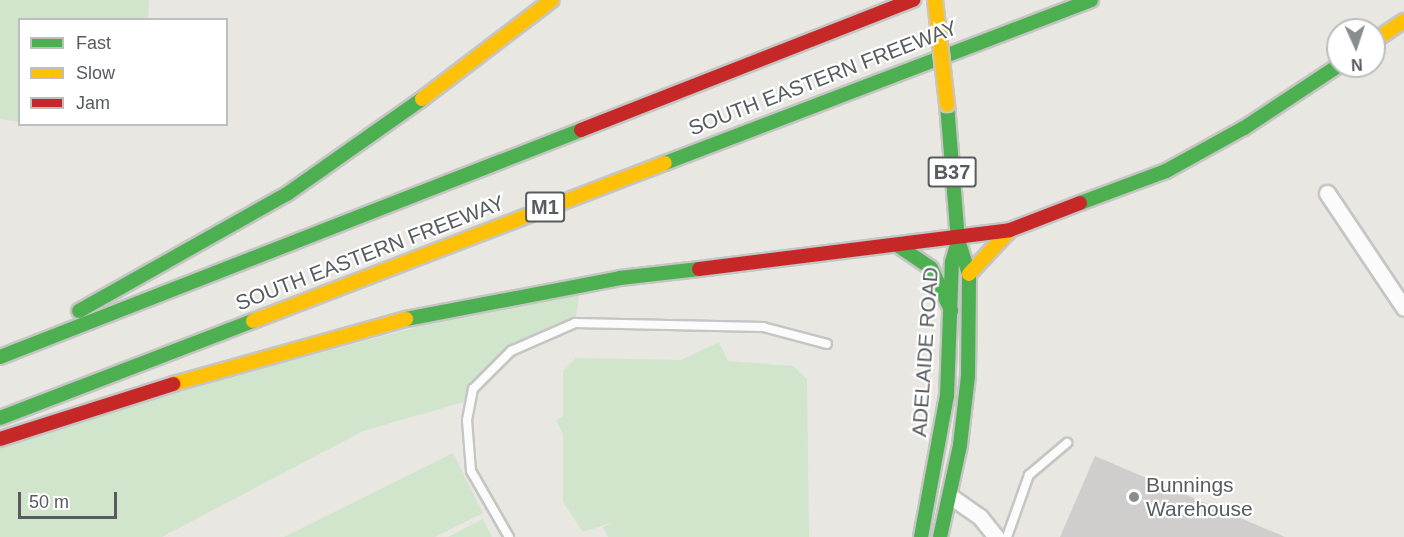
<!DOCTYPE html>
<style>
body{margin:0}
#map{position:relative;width:1404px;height:537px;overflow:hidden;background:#e8e7e2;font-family:Arial,sans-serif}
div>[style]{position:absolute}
.green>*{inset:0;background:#d1e5cd}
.building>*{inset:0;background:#d0cecc}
.roads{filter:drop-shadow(2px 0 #c5c5c4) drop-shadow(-2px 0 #c5c5c4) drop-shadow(0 2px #c5c5c4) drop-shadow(0 -2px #c5c5c4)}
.lane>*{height:8px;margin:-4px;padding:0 4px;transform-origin:4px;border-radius:4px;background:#fcfbfb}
.street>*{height:15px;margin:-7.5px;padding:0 7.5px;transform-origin:7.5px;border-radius:7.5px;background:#fcfbfb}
.fast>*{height:14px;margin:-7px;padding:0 7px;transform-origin:7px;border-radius:7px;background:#4caf50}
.slow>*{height:14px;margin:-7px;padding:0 7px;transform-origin:7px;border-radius:7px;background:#ffc107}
.jam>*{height:14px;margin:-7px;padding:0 7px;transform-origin:7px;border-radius:7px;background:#c62828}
.bridges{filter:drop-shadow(2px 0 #d0c5b0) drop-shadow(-2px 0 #d0c5b0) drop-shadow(0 2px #d0c5b0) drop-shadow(0 -2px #d0c5b0)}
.slow-bridge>*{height:14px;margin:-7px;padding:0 7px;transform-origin:7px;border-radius:7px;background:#ffc107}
.dots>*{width:16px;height:16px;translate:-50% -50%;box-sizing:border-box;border:3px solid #fff;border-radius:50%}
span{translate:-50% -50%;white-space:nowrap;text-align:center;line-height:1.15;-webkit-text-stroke:4.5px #fff;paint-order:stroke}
.shield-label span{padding:2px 4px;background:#fff;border:2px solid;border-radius:4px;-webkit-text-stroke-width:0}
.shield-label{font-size:20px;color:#585c60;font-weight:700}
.street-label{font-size:21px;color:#585c60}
.poi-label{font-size:21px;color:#585c60}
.left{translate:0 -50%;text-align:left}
.legend{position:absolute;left:18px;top:18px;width:210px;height:108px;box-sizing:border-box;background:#fff;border:2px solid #bcbebf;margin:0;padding:8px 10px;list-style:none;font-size:18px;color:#585c60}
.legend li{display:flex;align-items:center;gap:12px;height:30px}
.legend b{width:30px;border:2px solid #bcbebf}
.north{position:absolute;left:1326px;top:18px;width:60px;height:60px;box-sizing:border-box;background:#fff;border:2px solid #bcbebf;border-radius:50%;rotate:177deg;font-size:16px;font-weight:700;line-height:24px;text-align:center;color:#585c60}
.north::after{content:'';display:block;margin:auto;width:21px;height:27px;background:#8a8d8e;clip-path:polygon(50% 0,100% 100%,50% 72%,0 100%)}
.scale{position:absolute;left:18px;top:492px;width:99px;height:27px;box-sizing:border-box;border:3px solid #585c60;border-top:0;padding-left:8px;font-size:18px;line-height:21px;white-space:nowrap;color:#585c60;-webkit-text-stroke:4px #fff;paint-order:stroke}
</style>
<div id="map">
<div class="green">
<i style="clip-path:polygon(0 0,149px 0,148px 19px,20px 20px,19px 122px,0 119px)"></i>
<i style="clip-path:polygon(581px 283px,575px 323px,511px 351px,473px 389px,471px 400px,363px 431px,162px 537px,0 537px,0 439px)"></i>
<i style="clip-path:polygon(719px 342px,728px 361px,793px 366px,807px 379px,809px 537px,608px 537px,603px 527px,613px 522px,583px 532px,563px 502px,563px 435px,556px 420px,563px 416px,563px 371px,576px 358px,681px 360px)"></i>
<i style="clip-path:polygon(453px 453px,483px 513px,435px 537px,284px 537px)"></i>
<i style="clip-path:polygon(483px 519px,492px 537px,448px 537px)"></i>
</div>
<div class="building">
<i style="clip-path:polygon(1095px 456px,1285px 537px,1060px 537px)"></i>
</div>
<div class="roads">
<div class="lane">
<i style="left:509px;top:537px;width:76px;rotate:-119.9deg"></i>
<i style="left:471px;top:471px;width:51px;rotate:-94.5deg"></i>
<i style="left:467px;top:420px;width:32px;rotate:-79deg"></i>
<i style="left:473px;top:389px;width:54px;rotate:-45deg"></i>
<i style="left:511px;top:351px;width:70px;rotate:-23.6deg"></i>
<i style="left:575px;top:323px;width:188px;rotate:1.2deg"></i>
<i style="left:763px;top:327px;width:66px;rotate:14.9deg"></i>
<i style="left:1007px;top:537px;width:66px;rotate:-70.5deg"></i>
<i style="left:1029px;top:475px;width:50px;rotate:-40.1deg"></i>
</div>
<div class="street">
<i style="left:1327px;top:193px;width:138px;rotate:56.2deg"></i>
<i style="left:950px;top:496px;width:37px;rotate:35deg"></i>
<i style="left:980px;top:517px;width:26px;rotate:51deg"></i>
</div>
<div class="fast">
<i style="left:947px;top:104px;width:136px;rotate:85.4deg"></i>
<i style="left:665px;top:163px;width:456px;rotate:-20.9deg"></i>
<i style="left:1080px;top:203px;width:92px;rotate:-20.4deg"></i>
<i style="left:1166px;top:171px;width:89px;rotate:-28.9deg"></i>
<i style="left:1244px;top:128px;width:113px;rotate:-33.4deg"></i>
<i style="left:900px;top:247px;width:37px;rotate:34deg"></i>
<i style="left:931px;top:268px;width:47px;rotate:64.5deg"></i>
<i style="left:79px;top:311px;width:239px;rotate:-29.4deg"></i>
<i style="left:287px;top:194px;width:165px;rotate:-35.1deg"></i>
<i style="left:406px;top:319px;width:218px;rotate:-10.8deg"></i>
<i style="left:620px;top:278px;width:80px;rotate:-6.5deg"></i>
<i style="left:0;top:357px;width:624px;rotate:-21.34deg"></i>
<i style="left:0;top:418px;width:271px;rotate:-21deg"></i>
<i style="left:921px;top:537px;width:143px;rotate:-79.6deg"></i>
<i style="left:947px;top:396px;width:134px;rotate:-87.9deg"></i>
<i style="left:952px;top:262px;width:22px;rotate:-74deg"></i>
<i style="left:940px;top:537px;width:94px;rotate:-77.7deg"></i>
<i style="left:960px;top:445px;width:69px;rotate:-83.4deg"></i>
<i style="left:968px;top:376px;width:102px;rotate:-89.4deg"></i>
<i style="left:969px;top:274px;width:36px;rotate:-108deg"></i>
</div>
<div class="slow">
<i style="left:1374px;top:41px;width:36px;rotate:-34deg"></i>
<i style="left:422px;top:99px;width:163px;rotate:-37.3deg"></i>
<i style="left:969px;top:274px;width:60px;rotate:-47deg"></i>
<i style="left:253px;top:321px;width:441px;rotate:-21deg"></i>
<i style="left:173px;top:384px;width:242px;rotate:-15.6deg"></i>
</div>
<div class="jam">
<i style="left:581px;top:130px;width:357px;rotate:-21.4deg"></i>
<i style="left:699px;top:269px;width:313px;rotate:-7.1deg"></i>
<i style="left:1010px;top:230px;width:75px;rotate:-21.1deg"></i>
<i style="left:0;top:439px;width:182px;rotate:-17.6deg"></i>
</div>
</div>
<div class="bridges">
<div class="slow-bridge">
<i style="left:935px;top:0;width:105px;rotate:83.4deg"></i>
</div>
</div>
<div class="dots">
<i style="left:1134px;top:497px;background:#8a8d8e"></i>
</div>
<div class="shield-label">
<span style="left:952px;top:172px">B37</span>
<span style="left:545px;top:207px">M1</span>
</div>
<div class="street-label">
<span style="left:823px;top:78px;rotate:-21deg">SOUTH EASTERN FREEWAY</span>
<span style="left:370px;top:253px;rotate:-21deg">SOUTH EASTERN FREEWAY</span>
<span style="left:925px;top:352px;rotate:-86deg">ADELAIDE ROAD</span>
</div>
<div class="poi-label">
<span class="left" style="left:1146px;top:497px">Bunnings<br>Warehouse</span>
</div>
<ul class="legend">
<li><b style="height:8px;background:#4caf50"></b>Fast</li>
<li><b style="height:8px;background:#ffc107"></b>Slow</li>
<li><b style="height:8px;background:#c62828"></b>Jam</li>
</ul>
<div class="north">N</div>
<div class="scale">50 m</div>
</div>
